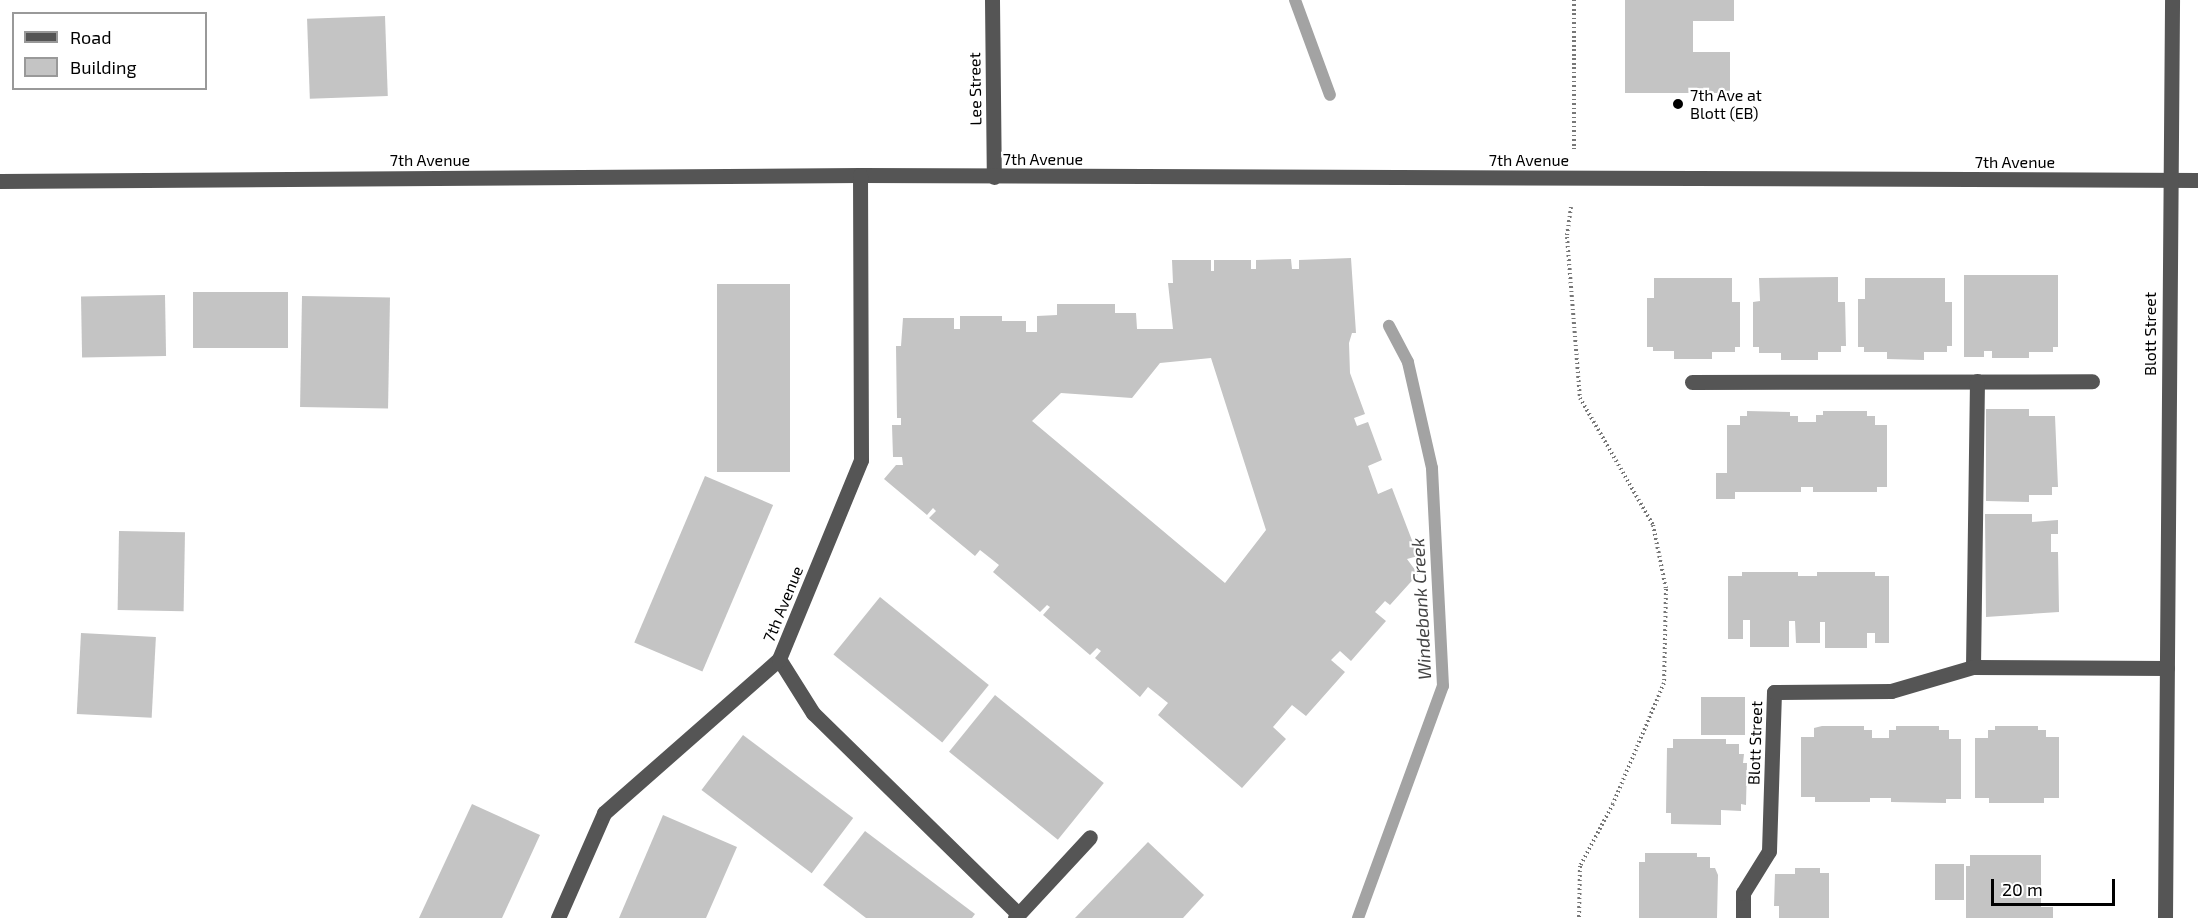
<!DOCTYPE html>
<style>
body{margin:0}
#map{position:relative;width:2198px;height:918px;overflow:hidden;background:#fff;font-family:"Exo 2",sans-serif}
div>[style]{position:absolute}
.stream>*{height:12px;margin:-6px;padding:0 6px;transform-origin:6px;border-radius:6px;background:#a3a3a3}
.building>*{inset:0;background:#c4c4c4;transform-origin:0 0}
.path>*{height:4px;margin-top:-2px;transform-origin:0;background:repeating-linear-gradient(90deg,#777 0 1.5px,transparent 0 4.5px)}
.minor>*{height:15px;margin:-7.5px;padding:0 7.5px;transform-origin:7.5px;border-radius:7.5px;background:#555}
.dots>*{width:16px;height:16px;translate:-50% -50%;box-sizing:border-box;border:3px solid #fff;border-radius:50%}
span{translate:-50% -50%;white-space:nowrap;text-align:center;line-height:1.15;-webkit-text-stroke:4.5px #fff;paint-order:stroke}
.street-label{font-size:16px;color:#000}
.poi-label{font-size:16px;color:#000}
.left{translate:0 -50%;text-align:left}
.water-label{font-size:18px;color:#444;font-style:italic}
.legend{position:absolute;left:12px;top:12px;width:195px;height:78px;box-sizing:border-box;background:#fff;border:2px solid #999;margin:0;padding:8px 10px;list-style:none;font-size:18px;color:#000}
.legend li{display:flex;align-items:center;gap:12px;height:30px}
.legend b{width:30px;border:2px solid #999}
.scale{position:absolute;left:1991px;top:879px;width:124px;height:27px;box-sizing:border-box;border:3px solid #000;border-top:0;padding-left:8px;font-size:18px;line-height:21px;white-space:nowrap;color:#000;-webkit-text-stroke:4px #fff;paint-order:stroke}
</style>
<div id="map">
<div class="stream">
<i style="left:1295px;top:0;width:101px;rotate:69.8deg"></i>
<i style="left:1358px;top:918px;width:247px;rotate:-69.9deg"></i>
<i style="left:1443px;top:686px;width:218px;rotate:-92.9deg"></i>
<i style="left:1432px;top:468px;width:109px;rotate:-102.8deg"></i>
<i style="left:1408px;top:362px;width:41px;rotate:-117.8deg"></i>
</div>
<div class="building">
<i style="clip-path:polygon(1625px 0,1734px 0,1734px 21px,1693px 21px,1693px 52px,1730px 52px,1730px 93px,1625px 93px)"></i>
<i style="left:385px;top:16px;width:80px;height:78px;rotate:88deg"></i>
<i style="clip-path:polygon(evenodd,1351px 258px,1356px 333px,1352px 333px,1349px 343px,1350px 373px,1365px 414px,1354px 418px,1357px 426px,1368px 422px,1382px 460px,1368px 466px,1378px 494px,1392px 488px,1418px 556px,1407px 559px,1418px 574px,1390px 605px,1385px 601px,1375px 612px,1386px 621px,1351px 661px,1340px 651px,1331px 660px,1345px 672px,1306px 716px,1292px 705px,1273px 727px,1286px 739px,1242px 788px,1158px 715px,1168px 703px,1148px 687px,1140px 697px,1095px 658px,1101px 651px,1097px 648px,1090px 655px,1043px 615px,1050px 607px,1047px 605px,1040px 612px,993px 572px,999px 565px,980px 550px,975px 556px,929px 518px,936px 511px,933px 508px,927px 515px,884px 479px,896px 465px,903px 465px,902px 457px,893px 457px,892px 425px,901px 425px,901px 418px,897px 418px,896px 346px,901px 346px,903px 318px,954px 318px,954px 329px,960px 329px,960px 316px,1002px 316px,1002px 321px,1026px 321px,1026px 332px,1037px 332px,1037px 316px,1057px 315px,1057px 304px,1115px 304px,1115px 313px,1136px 313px,1137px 329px,1173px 329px,1168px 283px,1173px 283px,1172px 260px,1211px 260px,1211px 271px,1214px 271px,1214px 260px,1251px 260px,1251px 269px,1256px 269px,1256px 260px,1291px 259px,1292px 269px,1299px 269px,1299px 260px,1351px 258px,1211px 358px,1266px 530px,1225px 583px,1032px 421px,1061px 393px,1132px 398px,1160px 363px,1211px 358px)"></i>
<i style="clip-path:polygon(1964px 275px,2058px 275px,2058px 347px,2053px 347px,2053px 352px,2029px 352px,2029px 358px,1992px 358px,1992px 351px,1984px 351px,1984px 357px,1964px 357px)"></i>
<i style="clip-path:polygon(1838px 277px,1838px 302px,1845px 302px,1846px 346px,1841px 346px,1841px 352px,1818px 352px,1818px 360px,1781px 360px,1781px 353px,1759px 353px,1759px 347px,1753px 347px,1753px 302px,1760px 301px,1759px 278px)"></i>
<i style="clip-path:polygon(1654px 278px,1732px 278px,1732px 302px,1740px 302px,1740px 347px,1735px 347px,1735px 352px,1712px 352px,1712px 359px,1674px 359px,1674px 351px,1653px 351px,1653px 347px,1647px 347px,1647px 298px,1654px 298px)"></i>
<i style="clip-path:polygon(1865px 278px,1945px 278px,1945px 302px,1952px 302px,1952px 346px,1947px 346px,1947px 352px,1924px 352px,1924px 360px,1887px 359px,1887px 352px,1864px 352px,1864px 347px,1858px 347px,1858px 299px,1865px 299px)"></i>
<i style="left:717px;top:284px;width:73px;height:188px"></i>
<i style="left:193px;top:292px;width:95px;height:56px"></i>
<i style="left:165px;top:295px;width:61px;height:84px;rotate:89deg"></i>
<i style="left:302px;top:296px;width:88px;height:111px;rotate:1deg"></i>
<i style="clip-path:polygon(1986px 409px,2029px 409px,2029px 416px,2055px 416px,2058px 487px,2052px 487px,2052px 495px,2029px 495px,2029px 502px,1986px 501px)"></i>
<i style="clip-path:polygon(1747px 411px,1790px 412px,1790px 416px,1798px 416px,1798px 422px,1816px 422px,1816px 415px,1823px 415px,1823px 411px,1867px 411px,1867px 416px,1875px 416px,1875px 425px,1887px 425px,1887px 487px,1877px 487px,1877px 492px,1813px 492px,1813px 487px,1801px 487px,1801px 492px,1735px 492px,1735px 499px,1716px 499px,1716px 473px,1727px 473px,1727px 425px,1740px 425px,1740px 416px,1747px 416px)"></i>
<i style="left:705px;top:476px;width:74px;height:181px;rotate:23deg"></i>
<i style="clip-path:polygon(1985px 514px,2032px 514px,2032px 522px,2058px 520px,2058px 534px,2051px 534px,2051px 552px,2058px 552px,2059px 612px,1986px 617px)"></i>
<i style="left:119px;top:531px;width:66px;height:79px;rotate:1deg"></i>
<i style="clip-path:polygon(1742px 572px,1798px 572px,1798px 576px,1817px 576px,1817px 572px,1875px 572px,1875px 576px,1889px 576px,1889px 643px,1875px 643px,1875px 633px,1867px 633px,1867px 648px,1825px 648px,1825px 622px,1820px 622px,1820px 643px,1796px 643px,1795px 621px,1789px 621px,1789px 647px,1750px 647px,1750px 620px,1743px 620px,1743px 639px,1728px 639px,1728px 576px,1742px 576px)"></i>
<i style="left:880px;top:597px;width:140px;height:74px;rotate:39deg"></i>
<i style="left:81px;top:633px;width:75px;height:81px;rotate:3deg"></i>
<i style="left:995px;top:695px;width:140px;height:73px;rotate:39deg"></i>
<i style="left:1701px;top:697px;width:44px;height:38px"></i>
<i style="clip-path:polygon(1822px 726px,1864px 726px,1864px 730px,1872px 730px,1872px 738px,1889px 738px,1889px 730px,1896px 730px,1896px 726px,1939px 726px,1939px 730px,1949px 730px,1949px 739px,1961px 739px,1961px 799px,1946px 799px,1946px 803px,1891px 802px,1891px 798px,1870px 798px,1870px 802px,1815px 802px,1815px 797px,1801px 797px,1801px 737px,1814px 737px,1814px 728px)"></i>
<i style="clip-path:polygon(1995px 726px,2038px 726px,2038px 730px,2046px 730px,2046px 737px,2059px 737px,2059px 798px,2044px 798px,2044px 803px,1989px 803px,1989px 798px,1975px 798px,1975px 738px,1988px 738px,1988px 730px,1995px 730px)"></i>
<i style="left:743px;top:735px;width:138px;height:69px;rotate:37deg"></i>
<i style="clip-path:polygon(1673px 739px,1726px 739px,1726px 744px,1739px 744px,1739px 754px,1744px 754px,1743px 763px,1747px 763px,1746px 805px,1741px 804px,1741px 811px,1721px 810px,1721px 825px,1671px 824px,1671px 813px,1666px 813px,1667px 748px,1673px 748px)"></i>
<i style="clip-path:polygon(472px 804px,540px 835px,502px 918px,419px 918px)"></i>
<i style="clip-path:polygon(663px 815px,737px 847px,706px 918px,619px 918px)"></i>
<i style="clip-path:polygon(865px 831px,975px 914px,972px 918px,866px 918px,823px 885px)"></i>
<i style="clip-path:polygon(1148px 842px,1204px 895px,1183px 918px,1075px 918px)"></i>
<i style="clip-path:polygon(1645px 853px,1697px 853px,1697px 857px,1710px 857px,1710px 868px,1715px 868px,1718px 875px,1717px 918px,1639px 918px,1639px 862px,1645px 862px)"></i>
<i style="clip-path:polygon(1970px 855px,2041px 855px,2041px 907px,2053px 907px,2053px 918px,1966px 918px,1966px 866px,1970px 866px)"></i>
<i style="left:1935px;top:864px;width:29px;height:36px"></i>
<i style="clip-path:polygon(1795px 868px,1820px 868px,1820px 873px,1829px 873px,1829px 918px,1779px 918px,1779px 906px,1774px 906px,1775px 874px,1795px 874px)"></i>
</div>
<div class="path">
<i style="left:1574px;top:0;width:149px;rotate:90deg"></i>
<i style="left:1571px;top:207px;width:30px;rotate:98deg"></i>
<i style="left:1567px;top:237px;width:162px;rotate:85.4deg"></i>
<i style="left:1580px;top:398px;width:146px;rotate:60.1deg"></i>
<i style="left:1653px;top:525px;width:65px;rotate:78.5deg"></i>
<i style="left:1666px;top:589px;width:94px;rotate:91.2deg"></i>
<i style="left:1664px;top:683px;width:131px;rotate:112.9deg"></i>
<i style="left:1613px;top:804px;width:70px;rotate:118deg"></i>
<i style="left:1580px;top:866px;width:52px;rotate:91.1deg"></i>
</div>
<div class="minor">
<i style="left:992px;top:0;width:177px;rotate:89.4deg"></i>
<i style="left:0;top:181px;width:860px;rotate:-0.4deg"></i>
<i style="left:860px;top:175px;width:1338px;rotate:0.21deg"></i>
<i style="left:1692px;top:382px;width:400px;rotate:-0.1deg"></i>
<i style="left:779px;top:659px;width:64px;rotate:57.8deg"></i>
<i style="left:813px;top:713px;width:287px;rotate:44.4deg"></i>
<i style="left:1973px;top:667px;width:286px;rotate:-89.2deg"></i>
<i style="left:558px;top:918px;width:115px;rotate:-66.3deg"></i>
<i style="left:604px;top:813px;width:233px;rotate:-41.3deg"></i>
<i style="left:779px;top:659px;width:215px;rotate:-67.6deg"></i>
<i style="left:861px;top:460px;width:285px;rotate:-90.2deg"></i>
<i style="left:1015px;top:918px;width:110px;rotate:-47.2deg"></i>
<i style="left:1743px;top:918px;width:25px;rotate:-90deg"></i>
<i style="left:1743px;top:893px;width:49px;rotate:-58.2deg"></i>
<i style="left:1769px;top:851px;width:159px;rotate:-88.2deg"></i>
<i style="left:1774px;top:692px;width:117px;rotate:-0.5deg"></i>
<i style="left:1891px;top:691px;width:85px;rotate:-16.3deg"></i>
<i style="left:1973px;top:667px;width:194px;rotate:0.3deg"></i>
<i style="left:2165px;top:918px;width:918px;rotate:-89.56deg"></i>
</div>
<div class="dots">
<i style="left:1678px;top:104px;background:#000"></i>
</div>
<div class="street-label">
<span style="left:975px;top:89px;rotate:-91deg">Lee Street</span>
<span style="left:1043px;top:159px">7th Avenue</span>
<span style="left:430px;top:160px">7th Avenue</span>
<span style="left:1529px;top:160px">7th Avenue</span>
<span style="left:2015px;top:162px">7th Avenue</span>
<span style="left:2150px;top:334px;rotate:-90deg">Blott Street</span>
<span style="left:783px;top:604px;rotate:-68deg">7th Avenue</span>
<span style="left:1755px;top:743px;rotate:-88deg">Blott Street</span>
</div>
<div class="poi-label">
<span class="left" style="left:1690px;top:104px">7th Ave at<br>Blott (EB)</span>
</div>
<div class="water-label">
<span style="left:1421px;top:609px;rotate:-93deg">Windebank Creek</span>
</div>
<ul class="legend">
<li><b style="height:8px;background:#555"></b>Road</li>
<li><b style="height:16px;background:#c4c4c4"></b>Building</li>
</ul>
<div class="scale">20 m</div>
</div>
